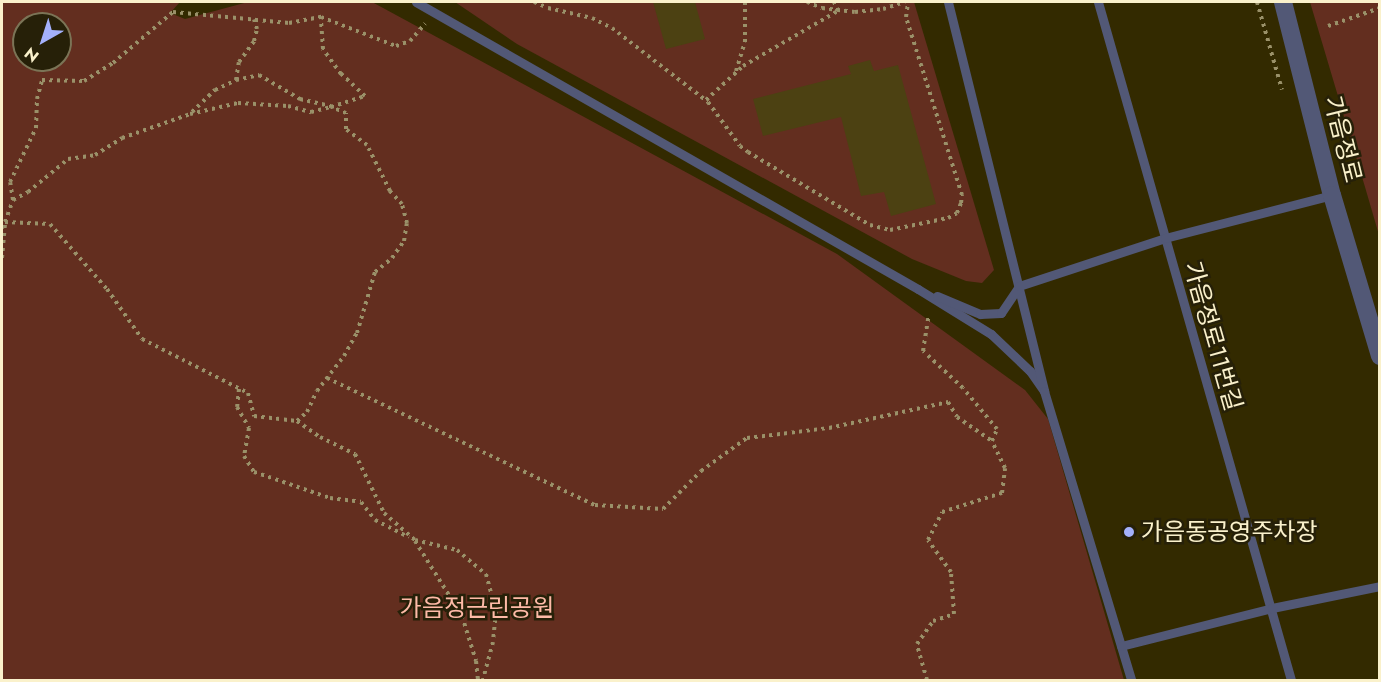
<!DOCTYPE html>
<meta charset="utf-8">
<style>
body{margin:0}
#map{position:relative;width:1381px;height:682px;overflow:hidden;background:#332a00;font-family:Jost,"Noto Sans KR",sans-serif}
div>[style]{position:absolute}
.green>*{inset:0;background:#632e1f}
.building>*{inset:0;background:#4c4112}
.path>*{height:4px;margin-top:-2px;transform-origin:0;background:repeating-linear-gradient(90deg,#9a9169 0 3px,transparent 0 7.5px)}
.service>*{height:9px;margin:-4.5px;padding:0 4.5px;transform-origin:4.5px;border-radius:4.5px;background:#525876}
.minor>*{height:18px;margin:-9px;padding:0 9px;transform-origin:9px;border-radius:9px;background:#525876}
.dots>*{width:16px;height:16px;translate:-50% -50%;box-sizing:border-box;border:3px solid #262008;border-radius:50%}
span{translate:-50% -50%;white-space:nowrap;text-align:center;line-height:1.15;-webkit-text-stroke:5px #262008;paint-order:stroke}
.street-label{font-size:24px;color:#faf1cb}
.poi-label{font-size:24px;color:#faf1cb}
.left{translate:0 -50%;text-align:left}
.park-label{font-size:24px;color:#febaa7}
.frame{position:absolute;inset:0;border:3px solid #faf1cb;pointer-events:none}
.north{position:absolute;left:12px;top:12px;width:60px;height:60px;box-sizing:border-box;background:#262008;border:2px solid #7b7456;border-radius:50%;rotate:219deg;font-size:16px;font-weight:700;line-height:24px;text-align:center;color:#faf1cb}
.north::after{content:'';display:block;margin:auto;width:21px;height:27px;background:#a4b1fc;clip-path:polygon(50% 0,100% 100%,50% 72%,0 100%)}
</style>
<div id="map">
<div class="green">
<i style="clip-path:polygon(evenodd,2px 2px,180px 2px,170px 13px,185px 19px,248px 2px,372px 2px,837px 254px,1025px 390px,1048px 419px,1124px 680px,2px 680px,2px 2px,24px 24px,60px 24px,60px 60px,24px 60px,24px 24px)"></i>
<i style="clip-path:polygon(455px 2px,914px 2px,994px 270px,982px 283px,966px 281px,912px 259px,517px 44px)"></i>
<i style="clip-path:polygon(1310px 2px,1379px 2px,1379px 235px,1365px 187px)"></i>
</div>
<div class="building">
<i style="clip-path:polygon(653px 2px,695px 2px,705px 39px,666px 49px)"></i>
<i style="clip-path:polygon(870px 60px,874px 71px,898px 65px,936px 204px,891px 216px,884px 192px,861px 196px,841px 117px,763px 136px,753px 99px,851px 74px,848px 66px)"></i>
</div>
<div class="path">
<i style="left:534px;top:2px;width:15px;rotate:23deg"></i>
<i style="left:548px;top:8px;width:45px;rotate:12.8deg"></i>
<i style="left:592px;top:18px;width:22px;rotate:27deg"></i>
<i style="left:612px;top:28px;width:121px;rotate:37.6deg"></i>
<i style="left:708px;top:102px;width:54px;rotate:54deg"></i>
<i style="left:740px;top:146px;width:10px;rotate:37deg"></i>
<i style="left:748px;top:152px;width:142px;rotate:30.9deg"></i>
<i style="left:870px;top:225px;width:21px;rotate:14deg"></i>
<i style="left:890px;top:230px;width:59px;rotate:-11.7deg"></i>
<i style="left:948px;top:218px;width:10px;rotate:-29deg"></i>
<i style="left:957px;top:213px;width:11px;rotate:-68deg"></i>
<i style="left:961px;top:203px;width:8px;rotate:-83deg"></i>
<i style="left:962px;top:195px;width:187px;rotate:-107.5deg"></i>
<i style="left:906px;top:17px;width:15px;rotate:-82deg"></i>
<i style="left:807px;top:2px;width:16px;rotate:22deg"></i>
<i style="left:822px;top:8px;width:33px;rotate:7deg"></i>
<i style="left:855px;top:12px;width:28px;rotate:-6deg"></i>
<i style="left:883px;top:9px;width:23px;rotate:-18deg"></i>
<i style="left:1257px;top:2px;width:91px;rotate:74.1deg"></i>
<i style="left:1328px;top:26px;width:55px;rotate:-19.1deg"></i>
<i style="left:736px;top:71px;width:30px;rotate:-73deg"></i>
<i style="left:745px;top:42px;width:40px;rotate:-90deg"></i>
<i style="left:236px;top:80px;width:18px;rotate:-81deg"></i>
<i style="left:239px;top:62px;width:26px;rotate:-54deg"></i>
<i style="left:254px;top:41px;width:12px;rotate:-76deg"></i>
<i style="left:257px;top:29px;width:10px;rotate:-107deg"></i>
<i style="left:706px;top:100px;width:50px;rotate:-42.6deg"></i>
<i style="left:743px;top:66px;width:110px;rotate:-30.1deg"></i>
<i style="left:838px;top:11px;width:10px;rotate:-114deg"></i>
<i style="left:192px;top:112px;width:32px;rotate:-44deg"></i>
<i style="left:215px;top:90px;width:23px;rotate:-25deg"></i>
<i style="left:236px;top:80px;width:24px;rotate:-12deg"></i>
<i style="left:259px;top:75px;width:48px;rotate:30.3deg"></i>
<i style="left:300px;top:99px;width:32px;rotate:13deg"></i>
<i style="left:13px;top:200px;width:17px;rotate:-28deg"></i>
<i style="left:28px;top:192px;width:52px;rotate:-39.5deg"></i>
<i style="left:68px;top:159px;width:27px;rotate:-8deg"></i>
<i style="left:95px;top:155px;width:32px;rotate:-32deg"></i>
<i style="left:122px;top:138px;width:72px;rotate:-19.4deg"></i>
<i style="left:190px;top:114px;width:49px;rotate:-12.9deg"></i>
<i style="left:238px;top:103px;width:50px;rotate:3.4deg"></i>
<i style="left:288px;top:106px;width:24px;rotate:15deg"></i>
<i style="left:311px;top:112px;width:21px;rotate:-14deg"></i>
<i style="left:2px;top:228px;width:7px;rotate:-63deg"></i>
<i style="left:5px;top:222px;width:45px;rotate:2.5deg"></i>
<i style="left:50px;top:224px;width:86px;rotate:48.8deg"></i>
<i style="left:107px;top:289px;width:61px;rotate:55deg"></i>
<i style="left:142px;top:339px;width:119px;rotate:27deg"></i>
<i style="left:248px;top:393px;width:24px;rotate:75deg"></i>
<i style="left:254px;top:416px;width:43px;rotate:6.6deg"></i>
<i style="left:297px;top:421px;width:28px;rotate:35deg"></i>
<i style="left:320px;top:437px;width:39px;rotate:26deg"></i>
<i style="left:355px;top:454px;width:66px;rotate:63.8deg"></i>
<i style="left:384px;top:513px;width:41px;rotate:41.1deg"></i>
<i style="left:415px;top:540px;width:43px;rotate:13.4deg"></i>
<i style="left:457px;top:550px;width:38px;rotate:40deg"></i>
<i style="left:486px;top:574px;width:39px;rotate:75deg"></i>
<i style="left:496px;top:612px;width:30px;rotate:96deg"></i>
<i style="left:493px;top:642px;width:39px;rotate:105deg"></i>
<i style="left:2px;top:258px;width:36px;rotate:-85deg"></i>
<i style="left:5px;top:222px;width:23px;rotate:-70deg"></i>
<i style="left:13px;top:200px;width:18px;rotate:-99deg"></i>
<i style="left:10px;top:182px;width:60px;rotate:-64.3deg"></i>
<i style="left:36px;top:128px;width:29px;rotate:-88deg"></i>
<i style="left:37px;top:99px;width:20px;rotate:-75deg"></i>
<i style="left:42px;top:80px;width:42px;rotate:1.4deg"></i>
<i style="left:84px;top:81px;width:34px;rotate:-32deg"></i>
<i style="left:113px;top:63px;width:79px;rotate:-40.4deg"></i>
<i style="left:173px;top:12px;width:117px;rotate:5.4deg"></i>
<i style="left:289px;top:23px;width:33px;rotate:-11deg"></i>
<i style="left:321px;top:17px;width:80px;rotate:21.1deg"></i>
<i style="left:396px;top:46px;width:15px;rotate:-20deg"></i>
<i style="left:410px;top:41px;width:23px;rotate:-49deg"></i>
<i style="left:327px;top:378px;width:297px;rotate:25.4deg"></i>
<i style="left:595px;top:505px;width:68px;rotate:3.4deg"></i>
<i style="left:663px;top:509px;width:54px;rotate:-45deg"></i>
<i style="left:701px;top:471px;width:57px;rotate:-35.7deg"></i>
<i style="left:747px;top:438px;width:83px;rotate:-7deg"></i>
<i style="left:829px;top:428px;width:122px;rotate:-12.3deg"></i>
<i style="left:948px;top:402px;width:17px;rotate:59deg"></i>
<i style="left:957px;top:417px;width:42px;rotate:34.4deg"></i>
<i style="left:239px;top:389px;width:18px;rotate:96deg"></i>
<i style="left:237px;top:407px;width:24px;rotate:60deg"></i>
<i style="left:249px;top:428px;width:28px;rotate:100deg"></i>
<i style="left:244px;top:456px;width:19px;rotate:58deg"></i>
<i style="left:254px;top:472px;width:80px;rotate:18.9deg"></i>
<i style="left:330px;top:498px;width:31px;rotate:7deg"></i>
<i style="left:361px;top:502px;width:23px;rotate:52deg"></i>
<i style="left:375px;top:520px;width:38px;rotate:27deg"></i>
<i style="left:297px;top:421px;width:13px;rotate:-42deg"></i>
<i style="left:307px;top:412px;width:23px;rotate:-65deg"></i>
<i style="left:317px;top:391px;width:44px;rotate:-52.4deg"></i>
<i style="left:344px;top:356px;width:26px;rotate:-61deg"></i>
<i style="left:357px;top:333px;width:64px;rotate:-73.6deg"></i>
<i style="left:375px;top:272px;width:22px;rotate:-39deg"></i>
<i style="left:392px;top:258px;width:21px;rotate:-55deg"></i>
<i style="left:404px;top:241px;width:18px;rotate:-81deg"></i>
<i style="left:407px;top:223px;width:20px;rotate:-105deg"></i>
<i style="left:402px;top:204px;width:18px;rotate:-133deg"></i>
<i style="left:390px;top:191px;width:51px;rotate:-116.6deg"></i>
<i style="left:367px;top:145px;width:26px;rotate:-143deg"></i>
<i style="left:346px;top:129px;width:16px;rotate:-90deg"></i>
<i style="left:346px;top:113px;width:16px;rotate:-158deg"></i>
<i style="left:331px;top:107px;width:36px;rotate:-18deg"></i>
<i style="left:365px;top:96px;width:33px;rotate:-137deg"></i>
<i style="left:341px;top:74px;width:31px;rotate:-126deg"></i>
<i style="left:323px;top:49px;width:32px;rotate:-94deg"></i>
<i style="left:415px;top:541px;width:89px;rotate:57.9deg"></i>
<i style="left:462px;top:616px;width:47px;rotate:72.7deg"></i>
<i style="left:476px;top:661px;width:19px;rotate:84deg"></i>
<i style="left:927px;top:680px;width:37px;rotate:-106deg"></i>
<i style="left:917px;top:644px;width:28px;rotate:-55deg"></i>
<i style="left:933px;top:621px;width:22px;rotate:-18deg"></i>
<i style="left:954px;top:614px;width:42px;rotate:-94.1deg"></i>
<i style="left:951px;top:572px;width:39px;rotate:-126deg"></i>
<i style="left:928px;top:540px;width:31px;rotate:-63deg"></i>
<i style="left:942px;top:512px;width:63px;rotate:-17.6deg"></i>
<i style="left:1002px;top:493px;width:25px;rotate:-83deg"></i>
<i style="left:1005px;top:468px;width:30px;rotate:-116deg"></i>
<i style="left:992px;top:441px;width:13px;rotate:-67deg"></i>
<i style="left:997px;top:429px;width:53px;rotate:-129.7deg"></i>
<i style="left:963px;top:388px;width:54px;rotate:-137.2deg"></i>
<i style="left:923px;top:351px;width:36px;rotate:-81deg"></i>
</div>
<div class="service">
<i style="left:416px;top:2px;width:578px;rotate:29.76deg"></i>
<i style="left:918px;top:289px;width:86px;rotate:31.7deg"></i>
<i style="left:991px;top:334px;width:54px;rotate:43.5deg"></i>
<i style="left:1030px;top:371px;width:24px;rotate:55deg"></i>
<i style="left:948px;top:2px;width:401px;rotate:76.1deg"></i>
<i style="left:1044px;top:391px;width:302px;rotate:73.2deg"></i>
<i style="left:1098px;top:2px;width:705px;rotate:74.11deg"></i>
<i style="left:937px;top:296px;width:47px;rotate:22.7deg"></i>
<i style="left:980px;top:314px;width:21px;rotate:-3deg"></i>
<i style="left:1001px;top:313px;width:32px;rotate:-56deg"></i>
<i style="left:1019px;top:286px;width:154px;rotate:-18.2deg"></i>
<i style="left:1165px;top:238px;width:172px;rotate:-14.4deg"></i>
<i style="left:1121px;top:646px;width:156px;rotate:-14.1deg"></i>
<i style="left:1272px;top:608px;width:110px;rotate:-11.5deg"></i>
</div>
<div class="minor">
<i style="left:1283px;top:2px;width:199px;rotate:75.8deg"></i>
<i style="left:1332px;top:195px;width:168px;rotate:73.4deg"></i>
</div>
<div class="dots">
<i style="left:1129px;top:532px;background:#a4b1fc"></i>
</div>
<div class="street-label">
<span style="left:1343px;top:139px;rotate:76deg">가음정로</span>
<span style="left:1213px;top:336px;rotate:74deg">가음정로11번길</span>
</div>
<div class="poi-label">
<span class="left" style="left:1141px;top:532px">가음동공영주차장</span>
</div>
<div class="park-label">
<span style="left:477px;top:608px">가음정근린공원</span>
</div>
<div class="frame"></div>
<div class="north">N</div>
</div>
